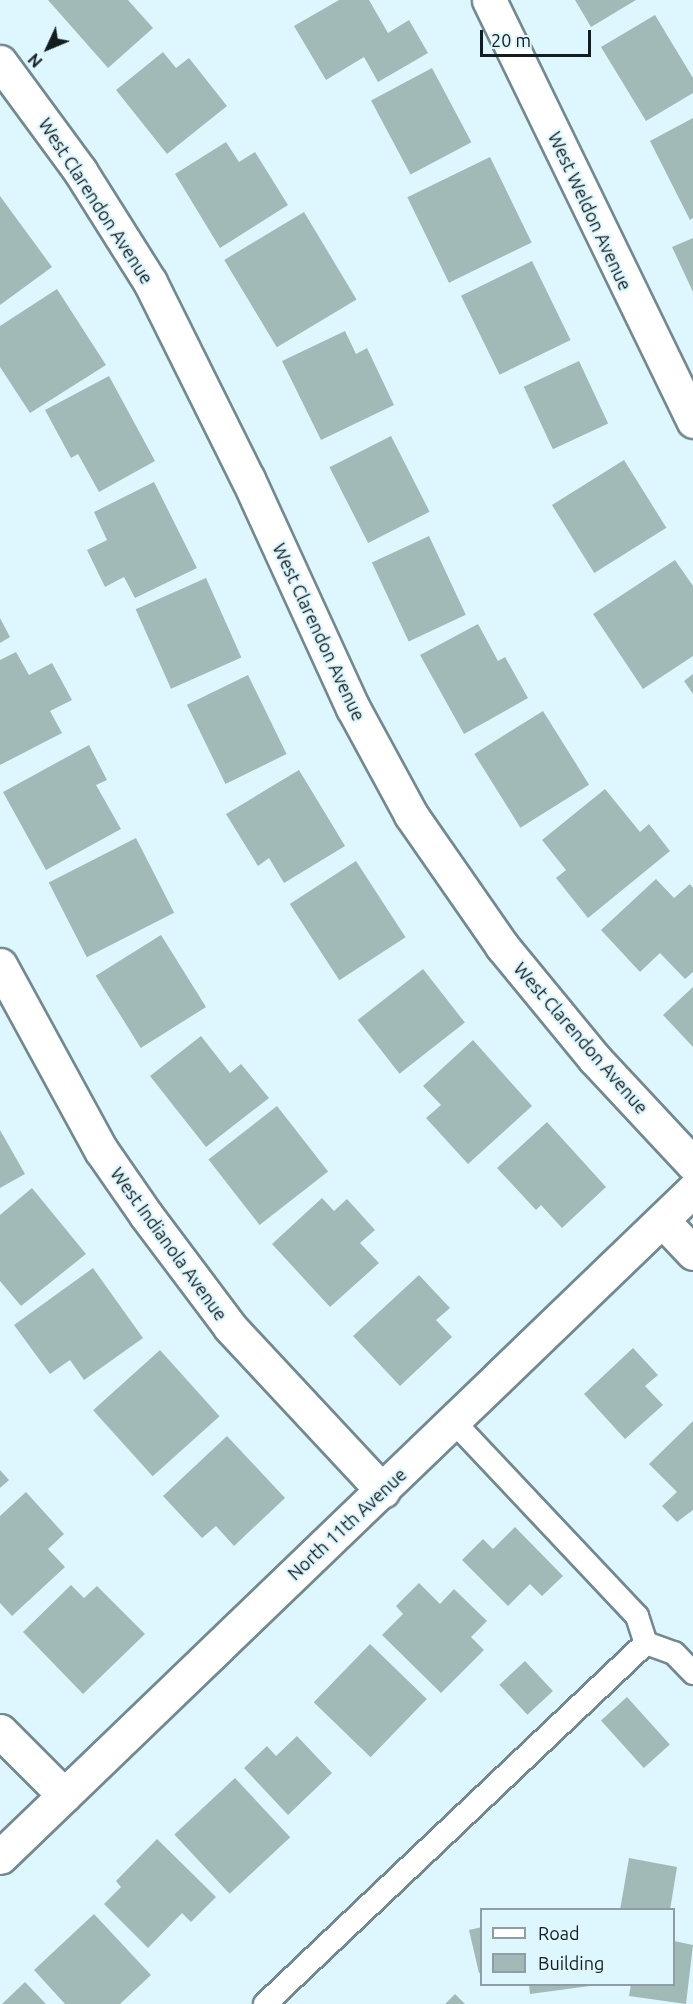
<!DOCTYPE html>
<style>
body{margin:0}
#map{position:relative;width:693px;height:2004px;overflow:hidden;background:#def7fe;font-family:Ubuntu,sans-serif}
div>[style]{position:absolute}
.building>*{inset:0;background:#a1bab7;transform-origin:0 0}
.roads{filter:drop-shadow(2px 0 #72898f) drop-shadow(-2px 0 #72898f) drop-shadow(0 2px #72898f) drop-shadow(0 -2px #72898f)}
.lane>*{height:22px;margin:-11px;padding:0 11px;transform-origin:11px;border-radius:11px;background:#fff}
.street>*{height:33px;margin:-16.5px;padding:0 16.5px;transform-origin:16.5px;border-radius:16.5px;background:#fff}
span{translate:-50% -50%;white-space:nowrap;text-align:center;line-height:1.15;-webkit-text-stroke:4.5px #def7fe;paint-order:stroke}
.street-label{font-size:18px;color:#131c1f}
.legend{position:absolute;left:480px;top:1908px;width:195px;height:78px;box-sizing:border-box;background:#def7fe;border:2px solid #8d9fa5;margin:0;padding:8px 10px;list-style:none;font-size:18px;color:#131c1f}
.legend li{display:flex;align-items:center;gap:12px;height:30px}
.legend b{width:30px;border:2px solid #8d9fa5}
.north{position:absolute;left:18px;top:18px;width:60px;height:60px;-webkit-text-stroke:4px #def7fe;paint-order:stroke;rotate:226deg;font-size:16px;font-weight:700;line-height:24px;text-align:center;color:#131c1f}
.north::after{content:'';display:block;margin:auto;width:21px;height:27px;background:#131c1f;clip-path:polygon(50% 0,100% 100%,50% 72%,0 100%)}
.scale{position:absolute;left:480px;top:30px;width:111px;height:27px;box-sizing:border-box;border:3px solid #131c1f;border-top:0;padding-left:8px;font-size:18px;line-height:21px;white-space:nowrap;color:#131c1f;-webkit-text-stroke:4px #def7fe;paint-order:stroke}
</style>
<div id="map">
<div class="building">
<i style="clip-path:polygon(48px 0,128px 0,153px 28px,108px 68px)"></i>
<i style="clip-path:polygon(339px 0,369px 0,388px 33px,409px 20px,428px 53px,378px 82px,364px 57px,326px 80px,294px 26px)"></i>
<i style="clip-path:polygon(575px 0,636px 0,591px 27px)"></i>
<i style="clip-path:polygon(655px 15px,693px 78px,693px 93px,646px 121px,601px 47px)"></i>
<i style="clip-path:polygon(163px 52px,176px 68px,189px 58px,227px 106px,167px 154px,116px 90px)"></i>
<i style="left:432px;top:68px;width:84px;height:69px;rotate:62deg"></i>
<i style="clip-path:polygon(693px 118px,693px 218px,690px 220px,650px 141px)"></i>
<i style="clip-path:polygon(226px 142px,239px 162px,255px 152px,288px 205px,220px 248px,175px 174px)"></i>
<i style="left:490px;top:157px;width:95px;height:92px;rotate:64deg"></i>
<i style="clip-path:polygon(0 196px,52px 267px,0 305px)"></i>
<i style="left:304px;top:212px;width:102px;height:93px;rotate:59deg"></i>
<i style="clip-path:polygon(693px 238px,693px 292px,672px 247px)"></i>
<i style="left:532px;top:261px;width:88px;height:79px;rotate:64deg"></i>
<i style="clip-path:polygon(57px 289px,106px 365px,30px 413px,0 367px,0 326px)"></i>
<i style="clip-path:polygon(345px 331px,356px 354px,367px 348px,394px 405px,321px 440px,282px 361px)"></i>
<i style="left:579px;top:361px;width:69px;height:61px;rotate:65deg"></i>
<i style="clip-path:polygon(109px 376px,155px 461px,99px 492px,78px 454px,71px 458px,45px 410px)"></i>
<i style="left:391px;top:436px;width:85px;height:69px;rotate:63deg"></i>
<i style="left:624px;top:460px;width:80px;height:85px;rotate:58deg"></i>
<i style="clip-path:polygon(154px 482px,197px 568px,135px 598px,124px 577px,105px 587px,87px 550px,107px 540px,94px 512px)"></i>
<i style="left:429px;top:536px;width:87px;height:63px;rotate:65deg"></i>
<i style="clip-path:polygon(675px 560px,693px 586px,693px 656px,643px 689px,593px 614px)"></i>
<i style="left:206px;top:578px;width:87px;height:77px;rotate:66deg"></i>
<i style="clip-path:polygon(0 618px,10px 637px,0 643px)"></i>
<i style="clip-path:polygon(478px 624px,498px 661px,505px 657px,528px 698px,464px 734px,420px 655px)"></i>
<i style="clip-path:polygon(16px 652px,29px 675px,52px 663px,72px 700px,50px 711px,62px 733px,0 765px,0 660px)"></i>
<i style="clip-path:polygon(693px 674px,693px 694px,684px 681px)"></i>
<i style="left:248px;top:675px;width:88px;height:68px;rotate:64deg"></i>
<i style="left:543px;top:711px;width:87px;height:81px;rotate:58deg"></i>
<i style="clip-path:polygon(89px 745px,107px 780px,96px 785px,121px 829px,46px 870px,3px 792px)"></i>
<i style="clip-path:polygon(299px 770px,345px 846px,284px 883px,269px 858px,258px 866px,226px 814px)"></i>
<i style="clip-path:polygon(605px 789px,640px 832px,649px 824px,670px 851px,588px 918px,556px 878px,566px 870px,542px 840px)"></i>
<i style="left:136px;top:838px;width:84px;height:98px;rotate:63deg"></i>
<i style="left:356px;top:861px;width:91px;height:79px;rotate:57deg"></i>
<i style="clip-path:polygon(656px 879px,674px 898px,690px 884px,693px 888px,693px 972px,685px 979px,660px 953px,640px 972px,601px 930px)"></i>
<i style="left:161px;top:935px;width:85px;height:77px;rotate:58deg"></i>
<i style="left:423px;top:969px;width:68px;height:83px;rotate:52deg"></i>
<i style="clip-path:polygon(693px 987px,693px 1047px,663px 1015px)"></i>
<i style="clip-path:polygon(201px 1036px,230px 1073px,241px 1064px,269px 1098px,206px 1147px,150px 1076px)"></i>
<i style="clip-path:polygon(473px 1040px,532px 1106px,468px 1164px,426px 1118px,441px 1105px,423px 1086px)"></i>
<i style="left:277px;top:1106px;width:83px;height:87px;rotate:52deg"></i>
<i style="clip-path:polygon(547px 1122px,606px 1187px,562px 1228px,541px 1205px,536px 1210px,497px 1168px)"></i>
<i style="clip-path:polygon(0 1130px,25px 1174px,0 1188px)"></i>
<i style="clip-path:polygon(32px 1188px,86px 1254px,21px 1306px,0 1281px,0 1215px)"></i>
<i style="clip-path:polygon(322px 1198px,334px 1211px,347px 1199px,375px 1230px,360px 1243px,379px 1263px,330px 1307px,272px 1244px)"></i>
<i style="clip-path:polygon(93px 1268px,143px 1338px,84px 1380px,70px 1360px,50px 1374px,14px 1325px)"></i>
<i style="clip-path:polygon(419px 1275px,450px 1308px,436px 1320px,452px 1337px,400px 1386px,353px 1336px)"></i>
<i style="clip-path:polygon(633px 1348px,658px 1375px,645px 1386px,663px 1405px,625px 1439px,584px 1394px)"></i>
<i style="left:160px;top:1350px;width:89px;height:90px;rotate:48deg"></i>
<i style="clip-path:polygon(693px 1421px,693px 1510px,677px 1522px,662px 1506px,677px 1492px,649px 1464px)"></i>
<i style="clip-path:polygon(227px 1436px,285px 1498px,234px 1546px,216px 1526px,202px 1538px,163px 1496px)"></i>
<i style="clip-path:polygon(0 1470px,9px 1480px,0 1488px)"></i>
<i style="clip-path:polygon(26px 1492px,64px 1534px,48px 1549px,65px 1567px,12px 1616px,0 1603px,0 1516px)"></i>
<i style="clip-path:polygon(515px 1527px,563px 1576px,542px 1596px,530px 1584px,508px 1606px,462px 1560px,483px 1539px,493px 1549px)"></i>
<i style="clip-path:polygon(419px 1583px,440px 1604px,454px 1589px,487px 1621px,471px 1637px,484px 1650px,441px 1693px,382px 1635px,403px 1614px,396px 1606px)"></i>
<i style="clip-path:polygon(71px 1585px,84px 1598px,97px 1586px,145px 1634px,83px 1694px,23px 1632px)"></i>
<i style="left:370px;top:1644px;width:79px;height:81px;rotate:44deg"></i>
<i style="left:525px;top:1661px;width:41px;height:35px;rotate:47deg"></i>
<i style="left:627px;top:1697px;width:64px;height:35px;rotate:48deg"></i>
<i style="clip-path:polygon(297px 1736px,332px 1773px,288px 1815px,244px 1768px,267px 1746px,276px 1756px)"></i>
<i style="left:235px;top:1778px;width:81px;height:83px;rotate:47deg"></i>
<i style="clip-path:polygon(157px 1839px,216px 1897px,191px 1922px,182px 1913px,148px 1948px,104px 1904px,121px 1887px,116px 1881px)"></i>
<i style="clip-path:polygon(629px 1858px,677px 1867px,670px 1910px,620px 1910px)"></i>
<i style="clip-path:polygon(94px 1914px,151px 1975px,120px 2004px,65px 2004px,34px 1970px)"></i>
<i style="clip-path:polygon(482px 1927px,482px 1973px,479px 1973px,469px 1930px)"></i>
<i style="clip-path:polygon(674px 1941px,693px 1945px,686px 2004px,629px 1996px,631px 1984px,674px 1984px)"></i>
<i style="clip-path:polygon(25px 1982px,46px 2004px,2px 2004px)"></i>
<i style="clip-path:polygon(529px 1984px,590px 1984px,590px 1986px,530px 1994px)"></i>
<i style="clip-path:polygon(455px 1994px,465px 2004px,445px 2004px)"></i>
</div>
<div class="roads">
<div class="lane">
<i style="left:454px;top:1422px;width:267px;rotate:46.7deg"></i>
<i style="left:637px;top:1616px;width:28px;rotate:72deg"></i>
<i style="left:646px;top:1643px;width:30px;rotate:20deg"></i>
<i style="left:674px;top:1653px;width:28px;rotate:46deg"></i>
<i style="left:265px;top:2004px;width:525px;rotate:-43.46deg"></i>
</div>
<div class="street">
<i style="left:489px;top:0;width:468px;rotate:64.1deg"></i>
<i style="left:0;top:62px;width:135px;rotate:53.7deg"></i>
<i style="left:80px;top:171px;width:131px;rotate:57.8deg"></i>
<i style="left:150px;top:282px;width:220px;rotate:63.6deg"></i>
<i style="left:248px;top:479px;width:252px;rotate:65.4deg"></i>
<i style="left:353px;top:708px;width:122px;rotate:61.5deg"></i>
<i style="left:411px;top:815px;width:160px;rotate:55.2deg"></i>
<i style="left:502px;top:946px;width:145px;rotate:50.6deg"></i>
<i style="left:594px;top:1058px;width:145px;rotate:47deg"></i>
<i style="left:0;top:965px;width:211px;rotate:61.4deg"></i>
<i style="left:101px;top:1150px;width:79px;rotate:55.3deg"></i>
<i style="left:146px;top:1215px;width:140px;rotate:53.1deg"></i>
<i style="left:230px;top:1327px;width:224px;rotate:47deg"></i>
<i style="left:663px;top:1221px;width:44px;rotate:46.8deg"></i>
<i style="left:0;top:1731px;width:91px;rotate:45deg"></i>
<i style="left:0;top:1857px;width:962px;rotate:-43.9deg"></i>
</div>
</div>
<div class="street-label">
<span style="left:96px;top:201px;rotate:57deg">West Clarendon Avenue</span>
<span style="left:590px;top:211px;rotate:65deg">West Weldon Avenue</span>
<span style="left:319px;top:632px;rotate:65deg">West Clarendon Avenue</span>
<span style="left:581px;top:1038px;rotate:49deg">West Clarendon Avenue</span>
<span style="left:169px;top:1244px;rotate:54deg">West Indianola Avenue</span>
<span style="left:347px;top:1524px;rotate:-43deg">North 11th Avenue</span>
</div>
<ul class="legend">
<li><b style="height:8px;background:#fff"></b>Road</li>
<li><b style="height:16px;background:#a1bab7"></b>Building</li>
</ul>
<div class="north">N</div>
<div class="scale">20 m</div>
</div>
